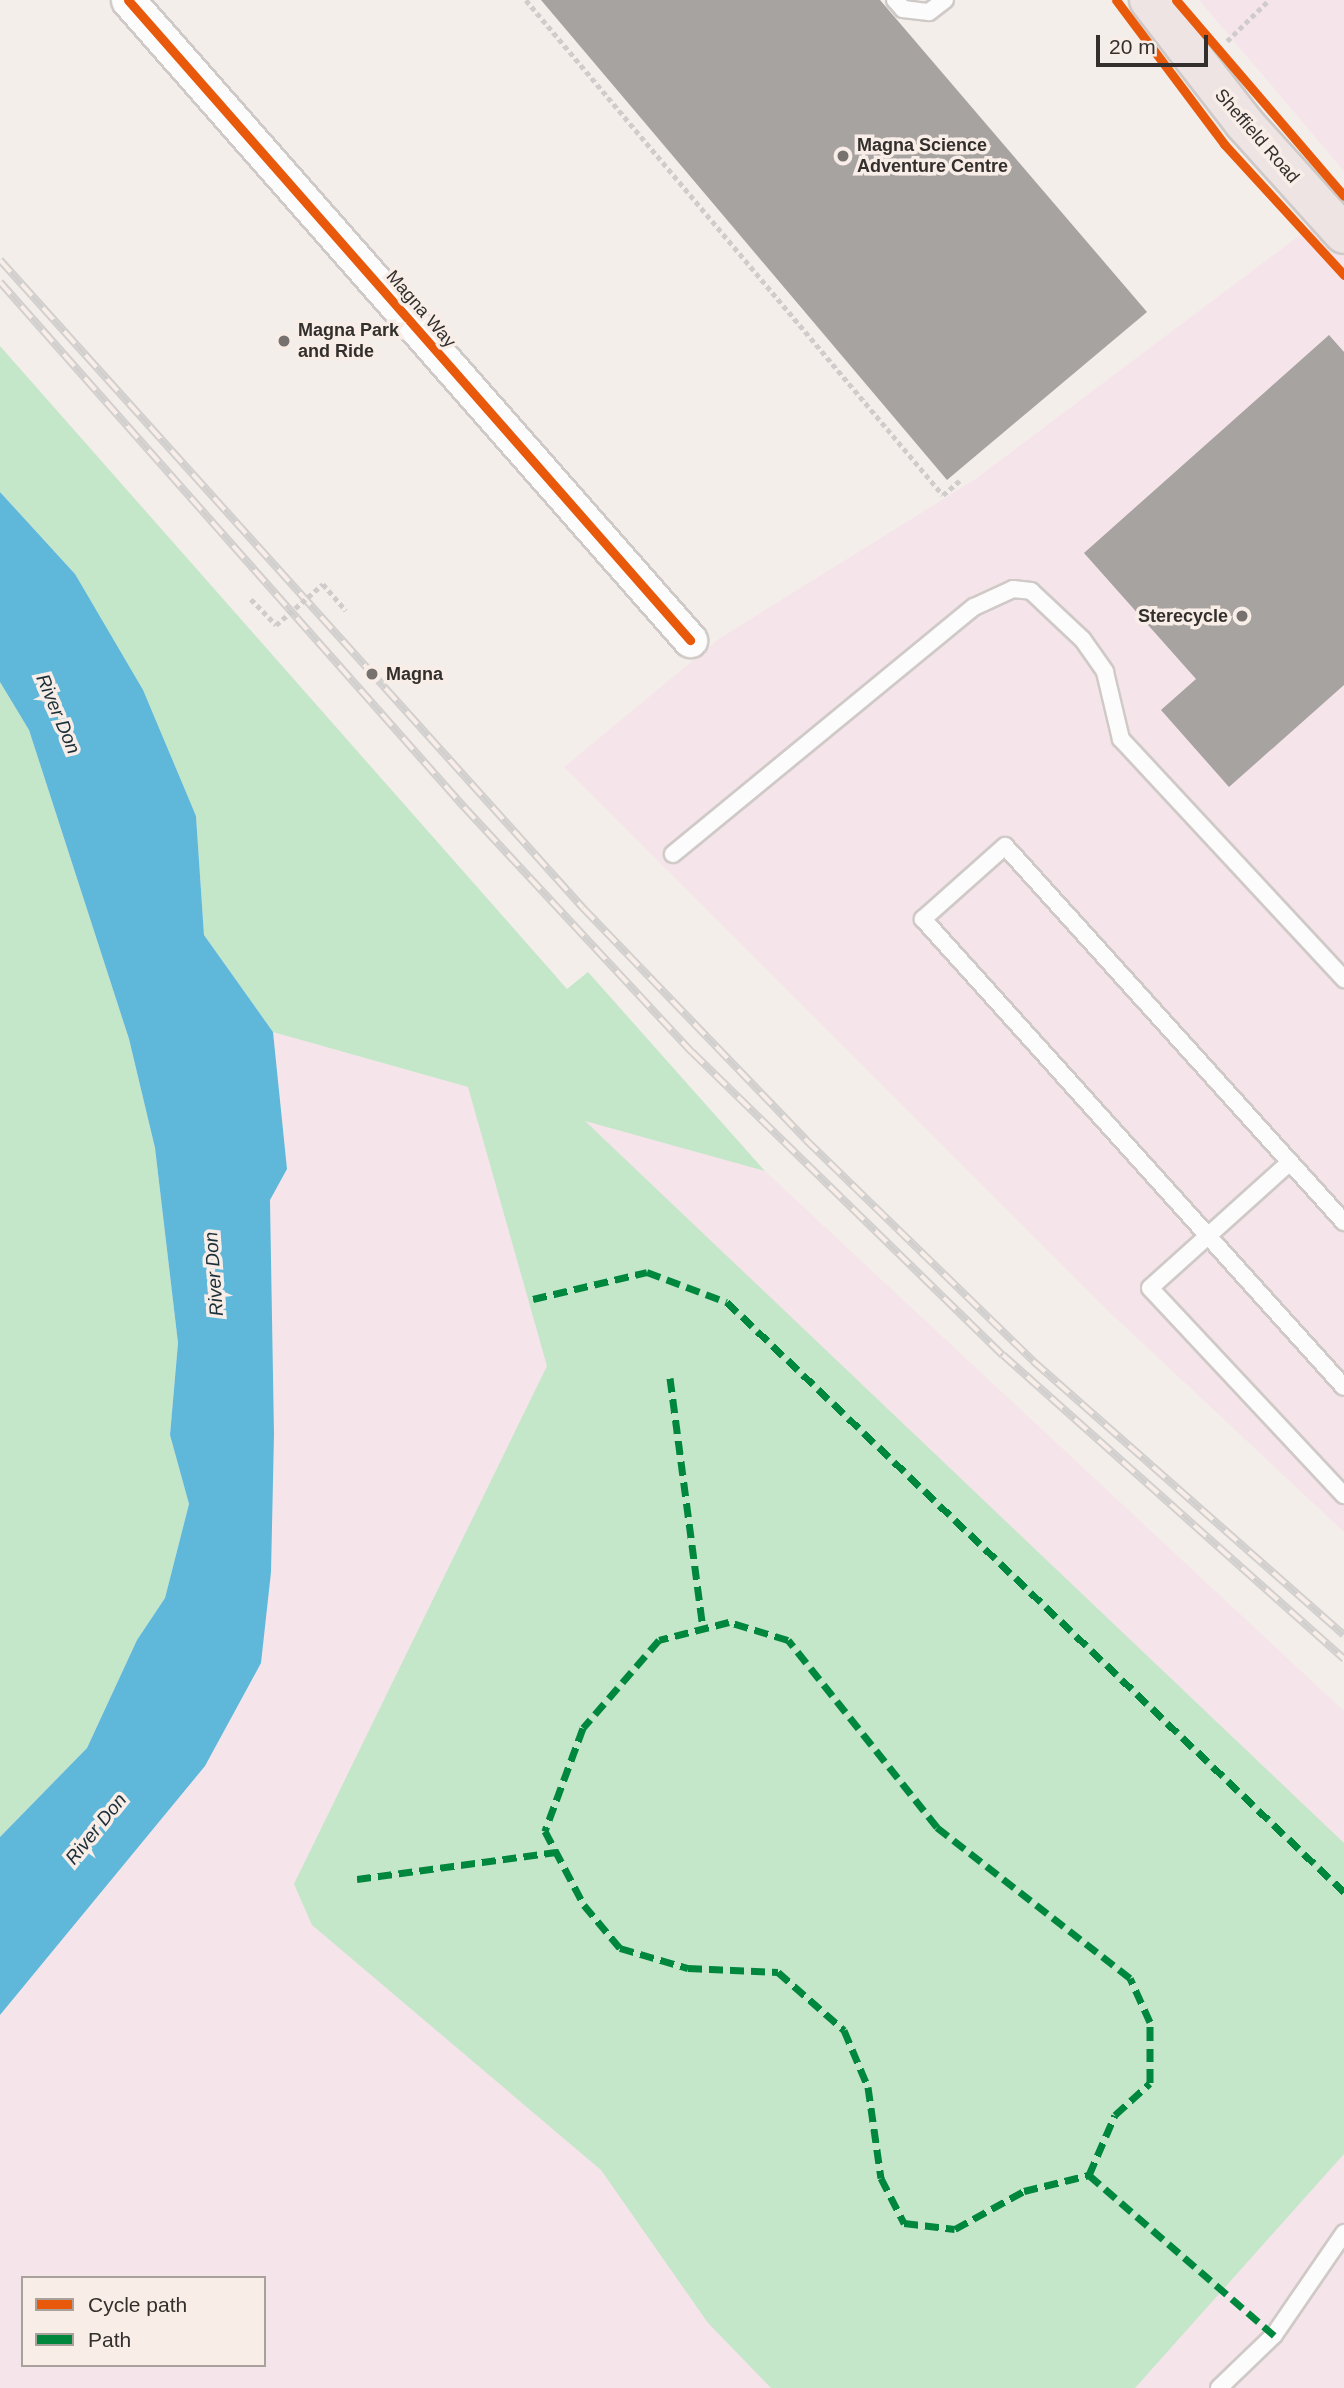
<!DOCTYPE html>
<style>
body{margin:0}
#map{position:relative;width:1344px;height:2388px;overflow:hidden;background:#f4eeeb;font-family:Helvetica,sans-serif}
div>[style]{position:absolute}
.industrial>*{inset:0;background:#f5e5ea}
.green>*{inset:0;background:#c4e6c9}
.water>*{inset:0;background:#5fb7da}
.building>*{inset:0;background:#a7a3a1}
.path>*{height:4.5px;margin-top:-2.25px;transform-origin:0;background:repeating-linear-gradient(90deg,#cfcccb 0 5px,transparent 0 8.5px)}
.roads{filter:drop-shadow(2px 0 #cfcac7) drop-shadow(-2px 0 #cfcac7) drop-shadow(0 2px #cfcac7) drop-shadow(0 -2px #cfcac7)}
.lane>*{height:16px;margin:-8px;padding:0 8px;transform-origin:8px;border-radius:8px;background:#fdfcfc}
.street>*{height:33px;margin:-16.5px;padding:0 16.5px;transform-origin:16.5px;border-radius:16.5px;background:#fdfcfc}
.primary>*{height:38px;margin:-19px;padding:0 19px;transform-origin:19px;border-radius:19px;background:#eee4e4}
.rail>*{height:8px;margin-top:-4px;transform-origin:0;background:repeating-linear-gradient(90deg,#f8ede7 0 16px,#d2d0cf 0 32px);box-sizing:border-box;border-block:2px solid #d2d0cf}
.path-bridge>*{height:4.5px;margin-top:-2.25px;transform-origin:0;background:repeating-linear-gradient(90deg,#cfcccb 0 5px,transparent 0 8.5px)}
.quiet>*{height:7px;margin-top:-3.5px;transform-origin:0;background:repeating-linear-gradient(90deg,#00873e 0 14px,transparent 0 21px)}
.cycleway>*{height:9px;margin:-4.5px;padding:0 4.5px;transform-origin:4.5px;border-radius:4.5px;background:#e8590c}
.dots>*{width:19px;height:19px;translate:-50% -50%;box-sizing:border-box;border:4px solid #f8ede7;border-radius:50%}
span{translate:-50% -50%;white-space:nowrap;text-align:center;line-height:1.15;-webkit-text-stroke:7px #f8ede7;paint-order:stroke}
.street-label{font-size:18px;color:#332f2c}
.poi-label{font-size:18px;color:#332f2c;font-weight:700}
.left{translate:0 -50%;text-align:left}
.right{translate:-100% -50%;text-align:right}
.water-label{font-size:19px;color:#1b2f39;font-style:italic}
.legend{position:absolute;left:21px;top:2276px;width:245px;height:91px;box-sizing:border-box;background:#f8ede7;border:2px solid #a9a19c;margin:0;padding:9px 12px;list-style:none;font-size:21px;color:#332f2c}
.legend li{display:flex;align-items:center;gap:14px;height:35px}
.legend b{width:35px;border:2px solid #a9a19c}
.scale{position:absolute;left:1096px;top:35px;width:112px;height:32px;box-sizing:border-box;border:4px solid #332f2c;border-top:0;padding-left:9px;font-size:21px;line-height:24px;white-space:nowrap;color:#332f2c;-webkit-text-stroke:5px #f8ede7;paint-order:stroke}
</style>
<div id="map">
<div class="industrial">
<i style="clip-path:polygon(1199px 0,1344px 0,1344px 171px)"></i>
<i style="clip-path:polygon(1344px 202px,1344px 1532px,1106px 1309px,564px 767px,720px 638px,974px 480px)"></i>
<i style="clip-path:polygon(evenodd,273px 1032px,765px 1171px,1344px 1711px,1344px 2388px,0 2388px,0 2015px,205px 1766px,261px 1663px,274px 1434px,270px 1200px,287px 1169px,273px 1032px,23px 2278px,264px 2278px,264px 2365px,23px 2365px,23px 2278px)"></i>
</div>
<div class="green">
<i style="clip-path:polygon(0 346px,567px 989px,588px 972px,765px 1171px,585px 1121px,1344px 1843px,1344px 2154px,1135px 2388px,771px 2388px,708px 2323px,601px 2170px,312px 1925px,294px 1884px,547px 1366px,468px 1087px,273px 1032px,204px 935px,196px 816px,168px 753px,75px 574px,0 492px)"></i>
<i style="clip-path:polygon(0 682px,29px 730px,129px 1039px,155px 1148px,178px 1343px,170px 1435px,189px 1504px,165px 1598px,137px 1640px,87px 1748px,0 1837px)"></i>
</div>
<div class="water">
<i style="clip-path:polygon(0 492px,75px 574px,143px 690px,196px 816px,204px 935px,273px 1032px,287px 1169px,270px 1200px,274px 1434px,271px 1572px,261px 1663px,205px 1766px,0 2015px,0 1837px,87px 1748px,137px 1640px,165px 1598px,189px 1504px,170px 1435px,178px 1343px,155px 1148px,129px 1039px,29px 730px,0 682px)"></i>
</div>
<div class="building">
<i style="clip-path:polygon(541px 0,880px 0,1147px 312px,947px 480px)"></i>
<i style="clip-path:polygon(1329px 335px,1344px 352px,1344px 685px,1229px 787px,1161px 710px,1196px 679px,1084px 553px)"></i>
</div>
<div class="path">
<i style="left:526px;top:0;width:647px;rotate:49.89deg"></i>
<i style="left:943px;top:495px;width:23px;rotate:-41deg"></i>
<i style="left:1227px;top:41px;width:59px;rotate:-44.3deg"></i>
<i style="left:323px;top:584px;width:35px;rotate:49deg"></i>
<i style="left:251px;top:599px;width:36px;rotate:46deg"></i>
</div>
<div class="roads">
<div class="lane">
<i style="left:895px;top:0;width:12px;rotate:48deg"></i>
<i style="left:903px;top:9px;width:26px;rotate:7deg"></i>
<i style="left:929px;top:12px;width:20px;rotate:-37deg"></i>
<i style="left:673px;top:854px;width:389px;rotate:-39.4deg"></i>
<i style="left:974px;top:607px;width:43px;rotate:-24.8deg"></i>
<i style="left:1013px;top:589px;width:18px;rotate:6deg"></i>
<i style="left:1031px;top:591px;width:71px;rotate:43.3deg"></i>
<i style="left:1083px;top:640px;width:39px;rotate:55deg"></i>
<i style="left:1105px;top:672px;width:69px;rotate:76.6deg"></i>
<i style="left:1121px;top:739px;width:328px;rotate:47.1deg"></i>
<i style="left:1290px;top:1162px;width:188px;rotate:138deg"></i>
<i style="left:1150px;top:1288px;width:284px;rotate:46.9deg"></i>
<i style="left:1344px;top:1222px;width:506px;rotate:-132.04deg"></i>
<i style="left:1005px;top:846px;width:110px;rotate:138.3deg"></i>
<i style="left:923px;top:919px;width:629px;rotate:48.03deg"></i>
<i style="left:1219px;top:2388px;width:76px;rotate:-43.9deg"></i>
<i style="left:1274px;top:2335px;width:124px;rotate:-55.5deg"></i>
</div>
<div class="street">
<i style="left:128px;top:0;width:852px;rotate:48.71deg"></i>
</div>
<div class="primary">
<i style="left:1149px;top:0;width:155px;rotate:52.3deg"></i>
<i style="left:1244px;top:123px;width:149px;rotate:48deg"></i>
</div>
</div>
<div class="rail">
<i style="left:0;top:260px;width:872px;rotate:48.02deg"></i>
<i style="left:583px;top:908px;width:322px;rotate:46.1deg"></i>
<i style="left:806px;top:1140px;width:317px;rotate:44.2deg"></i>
<i style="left:1033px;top:1361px;width:414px;rotate:41.4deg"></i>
<i style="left:0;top:282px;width:701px;rotate:48.53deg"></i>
<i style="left:464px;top:807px;width:335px;rotate:47.1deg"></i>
<i style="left:692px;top:1052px;width:434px;rotate:44.3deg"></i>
<i style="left:1003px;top:1355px;width:457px;rotate:41.7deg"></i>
</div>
<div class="path-bridge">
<i style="left:276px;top:625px;width:62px;rotate:-41.1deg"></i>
</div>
<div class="quiet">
<i style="left:533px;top:1299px;width:117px;rotate:-13.3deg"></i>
<i style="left:647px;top:1272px;width:85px;rotate:20.6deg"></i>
<i style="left:727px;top:1302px;width:854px;rotate:43.72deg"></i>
<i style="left:670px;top:1378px;width:253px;rotate:82.5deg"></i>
<i style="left:357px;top:1879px;width:201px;rotate:-7.7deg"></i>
<i style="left:1089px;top:2175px;width:65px;rotate:-66.6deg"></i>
<i style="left:1115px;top:2115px;width:47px;rotate:-42.4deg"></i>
<i style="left:1150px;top:2083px;width:61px;rotate:-90deg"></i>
<i style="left:1150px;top:2022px;width:48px;rotate:-114.4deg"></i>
<i style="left:1130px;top:1978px;width:245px;rotate:-142deg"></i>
<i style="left:937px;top:1827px;width:239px;rotate:-128.5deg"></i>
<i style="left:788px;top:1640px;width:62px;rotate:-163deg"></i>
<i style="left:729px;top:1622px;width:72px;rotate:165.6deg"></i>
<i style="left:659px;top:1640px;width:116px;rotate:130.8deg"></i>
<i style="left:583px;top:1728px;width:110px;rotate:110.3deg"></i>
<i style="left:545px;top:1831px;width:84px;rotate:62.2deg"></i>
<i style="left:584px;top:1905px;width:56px;rotate:50.1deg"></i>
<i style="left:620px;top:1948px;width:71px;rotate:16.4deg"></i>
<i style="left:688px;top:1968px;width:90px;rotate:2.5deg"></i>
<i style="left:778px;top:1972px;width:88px;rotate:41.3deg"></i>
<i style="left:844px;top:2030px;width:62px;rotate:67.2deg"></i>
<i style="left:868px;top:2087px;width:92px;rotate:81.9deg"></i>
<i style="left:881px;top:2178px;width:51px;rotate:62.9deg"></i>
<i style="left:904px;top:2223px;width:51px;rotate:6.7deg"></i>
<i style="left:955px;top:2229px;width:79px;rotate:-28.8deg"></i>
<i style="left:1024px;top:2191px;width:67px;rotate:-13.8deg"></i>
<i style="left:1089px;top:2175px;width:245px;rotate:40.9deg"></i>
</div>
<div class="cycleway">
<i style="left:128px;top:0;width:852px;rotate:48.71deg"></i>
<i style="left:1116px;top:0;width:180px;rotate:53.1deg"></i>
<i style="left:1224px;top:144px;width:178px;rotate:47.5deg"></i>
<i style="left:1176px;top:0;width:258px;rotate:49.4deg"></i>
</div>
<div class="dots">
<i style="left:843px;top:156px;background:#77726f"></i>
<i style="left:284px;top:341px;background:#77726f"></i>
<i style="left:1242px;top:616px;background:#77726f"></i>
<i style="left:372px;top:674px;background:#77726f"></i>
</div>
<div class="street-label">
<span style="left:1257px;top:136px;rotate:49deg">Sheffield Road</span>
<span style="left:421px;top:309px;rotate:49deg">Magna Way</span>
</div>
<div class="poi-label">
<span class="left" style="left:857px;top:156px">Magna Science<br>Adventure Centre</span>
<span class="left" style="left:298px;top:341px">Magna Park<br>and Ride</span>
<span class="right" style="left:1228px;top:616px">Sterecycle</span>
<span class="left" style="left:386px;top:674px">Magna</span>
</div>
<div class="water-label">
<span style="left:58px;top:714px;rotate:67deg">River Don</span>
<span style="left:214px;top:1274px;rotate:-94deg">River Don</span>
<span style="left:96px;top:1829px;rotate:-51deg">River Don</span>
</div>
<ul class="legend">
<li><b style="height:9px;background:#e8590c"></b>Cycle path</li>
<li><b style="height:9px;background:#00873e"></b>Path</li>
</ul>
<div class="scale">20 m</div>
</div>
